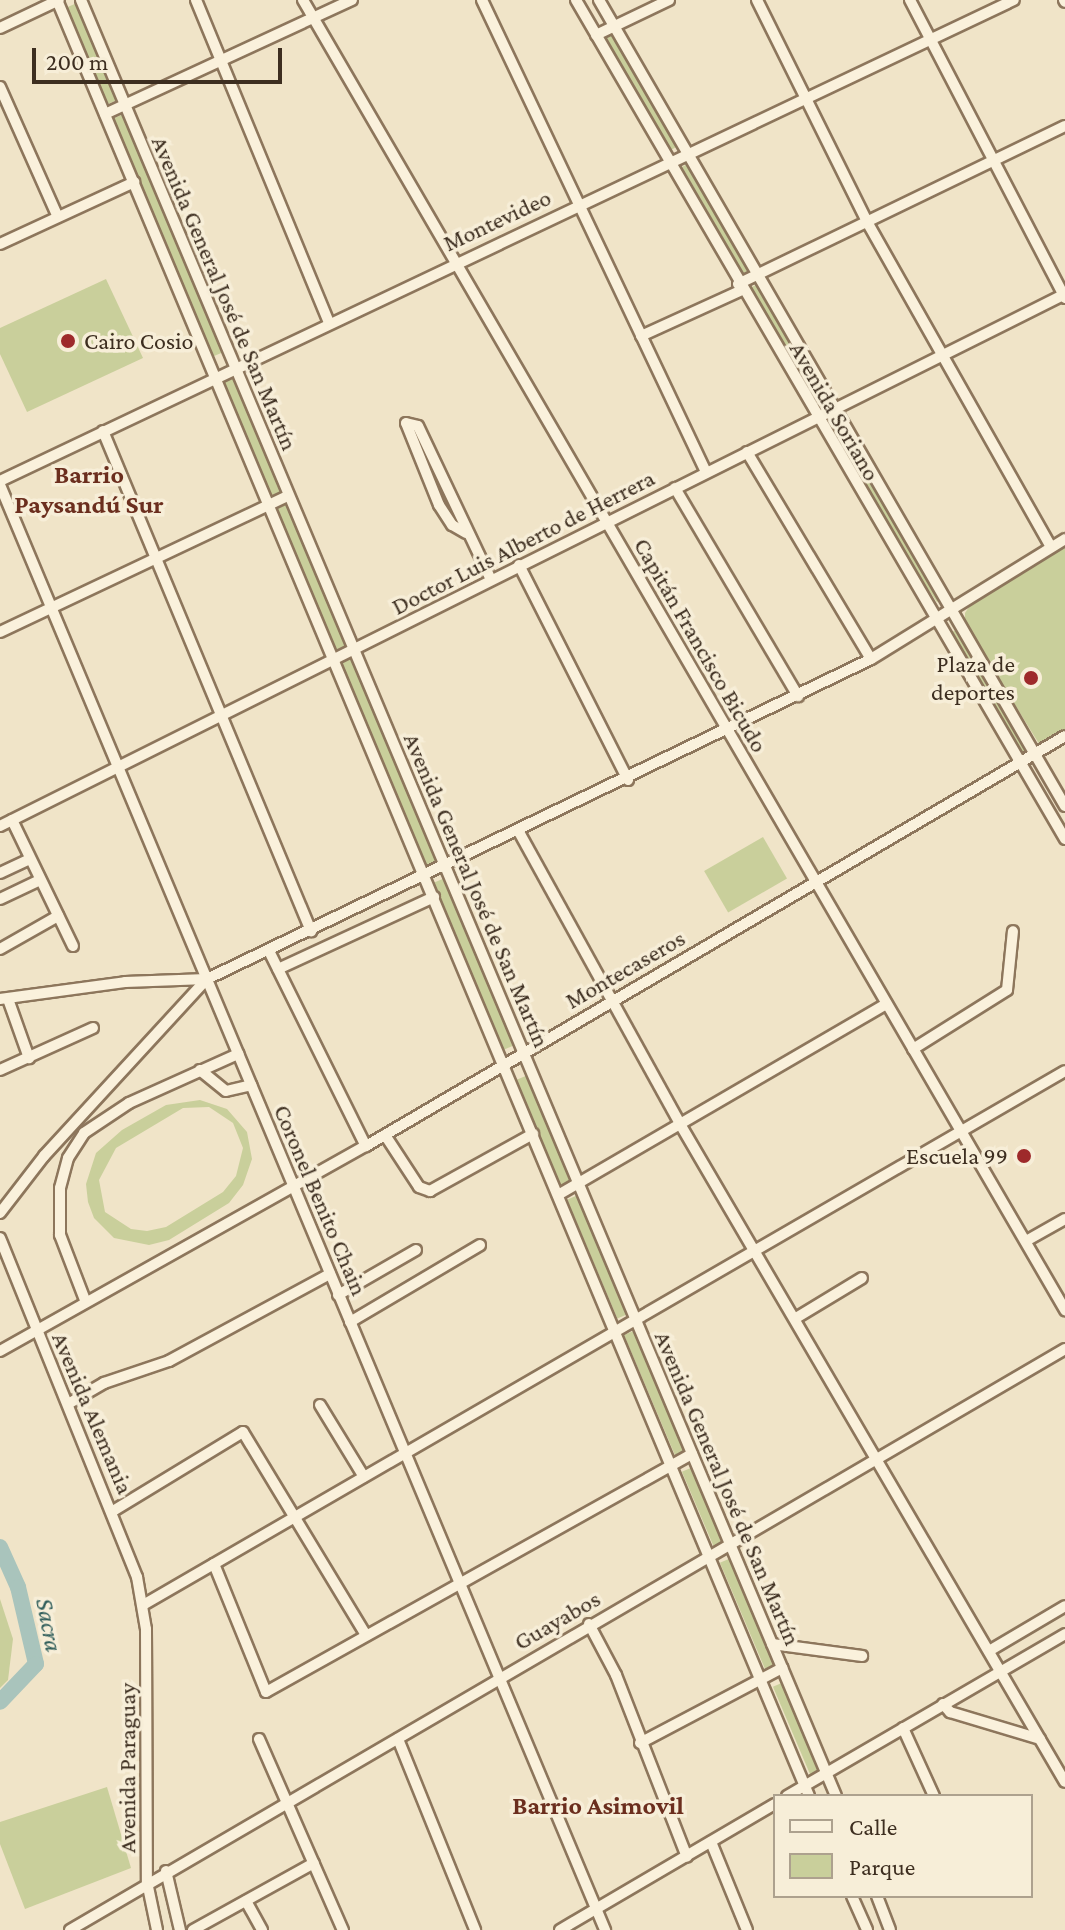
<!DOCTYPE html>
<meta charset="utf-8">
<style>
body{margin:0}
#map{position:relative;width:1065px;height:1930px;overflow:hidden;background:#f0e4c8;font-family:"Crimson Pro",serif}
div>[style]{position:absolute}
.green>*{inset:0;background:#c9cf9b;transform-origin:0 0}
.river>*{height:16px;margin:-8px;padding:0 8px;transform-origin:8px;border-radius:8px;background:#a9c4bc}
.roads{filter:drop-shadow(2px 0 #8d765c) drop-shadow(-2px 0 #8d765c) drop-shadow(0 2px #8d765c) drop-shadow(0 -2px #8d765c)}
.minor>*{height:10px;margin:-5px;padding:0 5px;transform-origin:5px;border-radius:5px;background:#faf1dc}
.dots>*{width:22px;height:22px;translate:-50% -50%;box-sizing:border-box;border:4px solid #f7eed8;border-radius:50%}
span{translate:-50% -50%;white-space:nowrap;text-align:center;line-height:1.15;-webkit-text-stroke:7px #f7eed8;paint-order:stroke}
.street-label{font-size:24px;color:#3d2e20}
.poi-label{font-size:24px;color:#3d2e20}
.left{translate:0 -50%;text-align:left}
.right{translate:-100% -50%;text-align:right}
.neighbourhood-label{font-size:26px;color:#6b2e1e;font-weight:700}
.water-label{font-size:26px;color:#2f5d5a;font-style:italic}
.legend{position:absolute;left:773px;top:1794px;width:260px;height:104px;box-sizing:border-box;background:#f7eed8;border:2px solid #ada18e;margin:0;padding:10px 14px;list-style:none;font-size:24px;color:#3d2e20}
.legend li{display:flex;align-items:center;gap:16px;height:40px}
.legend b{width:40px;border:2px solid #ada18e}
.scale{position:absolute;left:32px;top:48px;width:250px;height:36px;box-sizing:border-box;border:4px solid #3d2e20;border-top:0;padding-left:10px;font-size:24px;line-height:28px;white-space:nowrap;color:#3d2e20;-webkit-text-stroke:6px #f7eed8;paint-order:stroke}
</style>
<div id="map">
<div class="green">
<i style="left:77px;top:3px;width:105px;height:14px;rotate:67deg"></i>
<i style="left:612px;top:35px;width:129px;height:7px;rotate:60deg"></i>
<i style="left:124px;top:114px;width:258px;height:13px;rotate:67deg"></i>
<i style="left:689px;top:163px;width:126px;height:8px;rotate:60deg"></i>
<i style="clip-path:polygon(106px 279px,143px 358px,27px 412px,0 354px,0 328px)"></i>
<i style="left:759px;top:283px;width:138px;height:9px;rotate:60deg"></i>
<i style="left:234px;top:376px;width:126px;height:13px;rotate:67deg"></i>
<i style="clip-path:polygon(837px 418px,940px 600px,937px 602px,905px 556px,830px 422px)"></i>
<i style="left:288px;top:504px;width:153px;height:13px;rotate:67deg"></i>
<i style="clip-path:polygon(1065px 547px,1065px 732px,1041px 747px,965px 624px,965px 613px,976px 596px)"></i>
<i style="clip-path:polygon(958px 629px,1028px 749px,1021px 753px,952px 632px)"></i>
<i style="left:353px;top:658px;width:219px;height:13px;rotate:67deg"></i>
<i style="left:763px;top:837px;width:48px;height:68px;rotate:60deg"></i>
<i style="left:445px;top:878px;width:181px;height:13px;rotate:67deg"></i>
<i style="left:528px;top:1075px;width:116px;height:13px;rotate:67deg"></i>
<i style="clip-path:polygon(evenodd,200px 1100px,227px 1109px,247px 1132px,252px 1159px,243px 1185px,229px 1203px,169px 1240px,149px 1245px,114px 1238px,94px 1218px,88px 1202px,86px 1184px,96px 1153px,122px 1130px,166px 1105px,200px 1100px,209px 1107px,233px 1123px,243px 1148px,236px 1176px,223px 1192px,166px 1227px,147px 1231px,131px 1229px,105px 1212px,99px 1180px,116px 1148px,183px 1108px,209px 1107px)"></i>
<i style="left:578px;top:1195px;width:129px;height:12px;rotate:67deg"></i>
<i style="left:636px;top:1330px;width:130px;height:13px;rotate:67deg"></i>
<i style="left:693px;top:1467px;width:81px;height:12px;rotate:67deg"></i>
<i style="left:731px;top:1558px;width:115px;height:12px;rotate:67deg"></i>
<i style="clip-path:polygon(0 1599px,13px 1639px,8px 1680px,0 1688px)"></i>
<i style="left:784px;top:1682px;width:95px;height:12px;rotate:67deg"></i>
<i style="clip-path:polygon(107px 1787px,131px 1868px,25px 1909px,0 1844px,0 1822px)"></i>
</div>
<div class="river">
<i style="left:0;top:1547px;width:44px;rotate:65.8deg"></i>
<i style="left:18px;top:1587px;width:79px;rotate:76.8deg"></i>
<i style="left:36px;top:1664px;width:52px;rotate:133.5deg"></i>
</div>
<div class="roads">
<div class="minor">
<i style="left:57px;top:0;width:1947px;rotate:67.28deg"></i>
<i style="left:81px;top:0;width:1948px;rotate:67.2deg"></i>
<i style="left:196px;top:0;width:349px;rotate:67.6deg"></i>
<i style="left:303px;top:0;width:1516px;rotate:59.81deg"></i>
<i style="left:482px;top:0;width:522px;rotate:64.61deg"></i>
<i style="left:576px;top:0;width:971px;rotate:59.76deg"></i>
<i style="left:599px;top:0;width:931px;rotate:59.97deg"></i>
<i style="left:757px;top:0;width:246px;rotate:63.6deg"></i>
<i style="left:866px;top:220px;width:376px;rotate:60.5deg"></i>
<i style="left:910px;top:0;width:336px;rotate:62.5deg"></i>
<i style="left:1064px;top:0;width:2px;rotate:63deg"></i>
<i style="left:0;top:28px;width:65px;rotate:-25.4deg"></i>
<i style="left:596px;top:35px;width:81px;rotate:-25.6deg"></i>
<i style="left:0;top:87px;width:142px;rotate:66deg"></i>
<i style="left:105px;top:114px;width:272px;rotate:-24.8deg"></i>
<i style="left:0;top:244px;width:148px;rotate:-24.8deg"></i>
<i style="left:738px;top:284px;width:363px;rotate:-25.8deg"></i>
<i style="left:641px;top:336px;width:111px;rotate:-24.5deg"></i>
<i style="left:103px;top:431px;width:542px;rotate:67.41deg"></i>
<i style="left:747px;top:452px;width:241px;rotate:59.1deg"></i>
<i style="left:0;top:481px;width:1122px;rotate:-25.38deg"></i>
<i style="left:0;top:485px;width:1567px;rotate:67.28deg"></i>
<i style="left:675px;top:488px;width:242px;rotate:59.4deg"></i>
<i style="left:466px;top:533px;width:16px;rotate:-150deg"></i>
<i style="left:452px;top:525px;width:24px;rotate:-123deg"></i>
<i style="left:439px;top:505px;width:88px;rotate:-111.9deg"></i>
<i style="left:406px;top:423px;width:12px;rotate:14deg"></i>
<i style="left:418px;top:426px;width:170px;rotate:64.6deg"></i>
<i style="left:519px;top:565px;width:241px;rotate:63.1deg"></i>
<i style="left:0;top:632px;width:318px;rotate:-25.3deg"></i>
<i style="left:12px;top:820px;width:140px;rotate:64.2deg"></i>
<i style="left:0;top:826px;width:1190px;rotate:-26.54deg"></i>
<i style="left:519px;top:832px;width:333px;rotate:61.1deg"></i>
<i style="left:680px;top:1124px;width:762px;rotate:59.67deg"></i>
<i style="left:0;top:873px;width:33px;rotate:-25deg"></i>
<i style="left:0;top:899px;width:44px;rotate:-25.4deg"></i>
<i style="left:0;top:949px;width:67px;rotate:-29.6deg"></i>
<i style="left:269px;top:951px;width:218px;rotate:63.6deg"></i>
<i style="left:278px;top:969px;width:172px;rotate:-24.8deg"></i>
<i style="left:0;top:999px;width:126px;rotate:-7.7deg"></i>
<i style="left:125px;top:982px;width:82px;rotate:-2.1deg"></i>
<i style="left:207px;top:979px;width:737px;rotate:-25.73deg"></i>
<i style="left:871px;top:659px;width:228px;rotate:-31.7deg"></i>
<i style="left:8px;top:999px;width:63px;rotate:70.4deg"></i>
<i style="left:913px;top:1049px;width:111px;rotate:-32.1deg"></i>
<i style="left:1007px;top:990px;width:59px;rotate:-84.2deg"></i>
<i style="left:0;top:1070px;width:102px;rotate:-24.3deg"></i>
<i style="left:200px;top:1070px;width:33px;rotate:39deg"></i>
<i style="left:226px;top:1091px;width:26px;rotate:-13deg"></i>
<i style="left:385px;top:1135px;width:62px;rotate:56.8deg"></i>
<i style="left:419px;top:1187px;width:12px;rotate:20deg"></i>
<i style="left:430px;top:1191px;width:118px;rotate:-29deg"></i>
<i style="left:558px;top:1195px;width:380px;rotate:-30.2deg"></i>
<i style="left:0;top:1213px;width:72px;rotate:-52.3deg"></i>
<i style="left:44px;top:1156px;width:241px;rotate:-47.4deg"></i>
<i style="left:0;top:1238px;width:366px;rotate:68deg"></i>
<i style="left:137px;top:1577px;width:53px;rotate:80.2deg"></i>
<i style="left:146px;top:1629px;width:253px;rotate:89.8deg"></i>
<i style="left:147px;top:1882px;width:49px;rotate:78.2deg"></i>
<i style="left:1026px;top:1241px;width:45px;rotate:-29.4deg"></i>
<i style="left:338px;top:1295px;width:90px;rotate:-30deg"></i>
<i style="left:85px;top:1300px;width:70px;rotate:-111deg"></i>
<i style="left:60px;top:1235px;width:47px;rotate:-90deg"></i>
<i style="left:60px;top:1188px;width:31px;rotate:-75deg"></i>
<i style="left:68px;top:1158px;width:30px;rotate:-57deg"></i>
<i style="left:84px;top:1133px;width:54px;rotate:-33.7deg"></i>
<i style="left:129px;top:1103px;width:120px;rotate:-24.2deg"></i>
<i style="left:796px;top:1318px;width:77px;rotate:-31.2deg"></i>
<i style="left:350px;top:1322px;width:151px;rotate:-30.6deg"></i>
<i style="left:0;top:1351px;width:420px;rotate:-29.3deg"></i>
<i style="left:366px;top:1146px;width:810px;rotate:-30.39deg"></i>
<i style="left:68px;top:1404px;width:42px;rotate:-30.3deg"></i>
<i style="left:104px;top:1383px;width:69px;rotate:-18.7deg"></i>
<i style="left:169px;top:1361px;width:183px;rotate:-28.4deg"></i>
<i style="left:320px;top:1405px;width:84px;rotate:58.6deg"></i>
<i style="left:113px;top:1511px;width:152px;rotate:-31.3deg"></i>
<i style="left:243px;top:1432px;width:237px;rotate:58.8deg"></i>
<i style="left:214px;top:1564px;width:138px;rotate:67.9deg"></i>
<i style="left:266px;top:1692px;width:488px;rotate:-29.2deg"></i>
<i style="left:143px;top:1605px;width:1065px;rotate:-30.08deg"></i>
<i style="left:589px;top:1624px;width:58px;rotate:62.1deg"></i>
<i style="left:616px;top:1675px;width:195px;rotate:68.7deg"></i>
<i style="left:772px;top:1644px;width:91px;rotate:7.6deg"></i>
<i style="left:989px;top:1651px;width:88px;rotate:-30.6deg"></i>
<i style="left:943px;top:1704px;width:11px;rotate:49deg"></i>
<i style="left:950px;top:1712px;width:94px;rotate:16.7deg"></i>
<i style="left:903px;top:1728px;width:75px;rotate:65.5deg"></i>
<i style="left:259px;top:1739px;width:209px;rotate:66.3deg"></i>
<i style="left:398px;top:1739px;width:206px;rotate:68deg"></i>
<i style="left:640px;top:1743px;width:161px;rotate:-27.8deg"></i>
<i style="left:787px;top:1796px;width:322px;rotate:-30.2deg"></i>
<i style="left:711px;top:1842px;width:95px;rotate:67.8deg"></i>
<i style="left:166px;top:1871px;width:61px;rotate:76.7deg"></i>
<i style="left:852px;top:1896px;width:37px;rotate:66deg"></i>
<i style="left:877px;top:1896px;width:36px;rotate:69deg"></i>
<i style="left:246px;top:1901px;width:33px;rotate:61deg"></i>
<i style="left:70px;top:1930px;width:1152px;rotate:-30.28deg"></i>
<i style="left:193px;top:1930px;width:138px;rotate:-29deg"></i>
<i style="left:560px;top:1930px;width:249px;rotate:-30.4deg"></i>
</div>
</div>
<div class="dots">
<i style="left:68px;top:341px;background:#9e2a2b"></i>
<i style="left:1031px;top:678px;background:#9e2a2b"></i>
<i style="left:1024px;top:1156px;background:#9e2a2b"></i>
</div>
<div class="street-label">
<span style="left:497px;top:220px;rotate:-25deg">Montevideo</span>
<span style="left:225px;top:293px;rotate:67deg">Avenida General José de San Martín</span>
<span style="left:835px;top:411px;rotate:60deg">Avenida Soriano</span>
<span style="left:523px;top:542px;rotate:-27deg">Doctor Luis Alberto de Herrera</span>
<span style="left:701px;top:645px;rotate:60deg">Capitán Francisco Bicudo</span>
<span style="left:477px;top:890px;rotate:67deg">Avenida General José de San Martín</span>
<span style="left:625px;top:969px;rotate:-30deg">Montecaseros</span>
<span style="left:321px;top:1200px;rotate:67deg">Coronel Benito Chain</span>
<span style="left:93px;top:1413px;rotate:67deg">Avenida Alemania</span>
<span style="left:728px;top:1488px;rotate:67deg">Avenida General José de San Martín</span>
<span style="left:557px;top:1620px;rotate:-30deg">Guayabos</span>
<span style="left:127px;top:1768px;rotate:-90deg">Avenida Paraguay</span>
</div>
<div class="poi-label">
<span class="left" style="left:84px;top:341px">Cairo Cosio</span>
<span class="right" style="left:1015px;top:678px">Plaza de<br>deportes</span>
<span class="right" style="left:1008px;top:1156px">Escuela 99</span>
</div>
<div class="neighbourhood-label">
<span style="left:89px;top:490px">Barrio<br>Paysandú Sur</span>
<span style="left:598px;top:1806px">Barrio Asimovil</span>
</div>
<div class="water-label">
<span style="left:49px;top:1625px;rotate:79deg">Sacra</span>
</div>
<ul class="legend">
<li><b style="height:10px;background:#faf1dc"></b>Calle</li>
<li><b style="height:22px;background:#c9cf9b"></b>Parque</li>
</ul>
<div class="scale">200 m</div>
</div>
